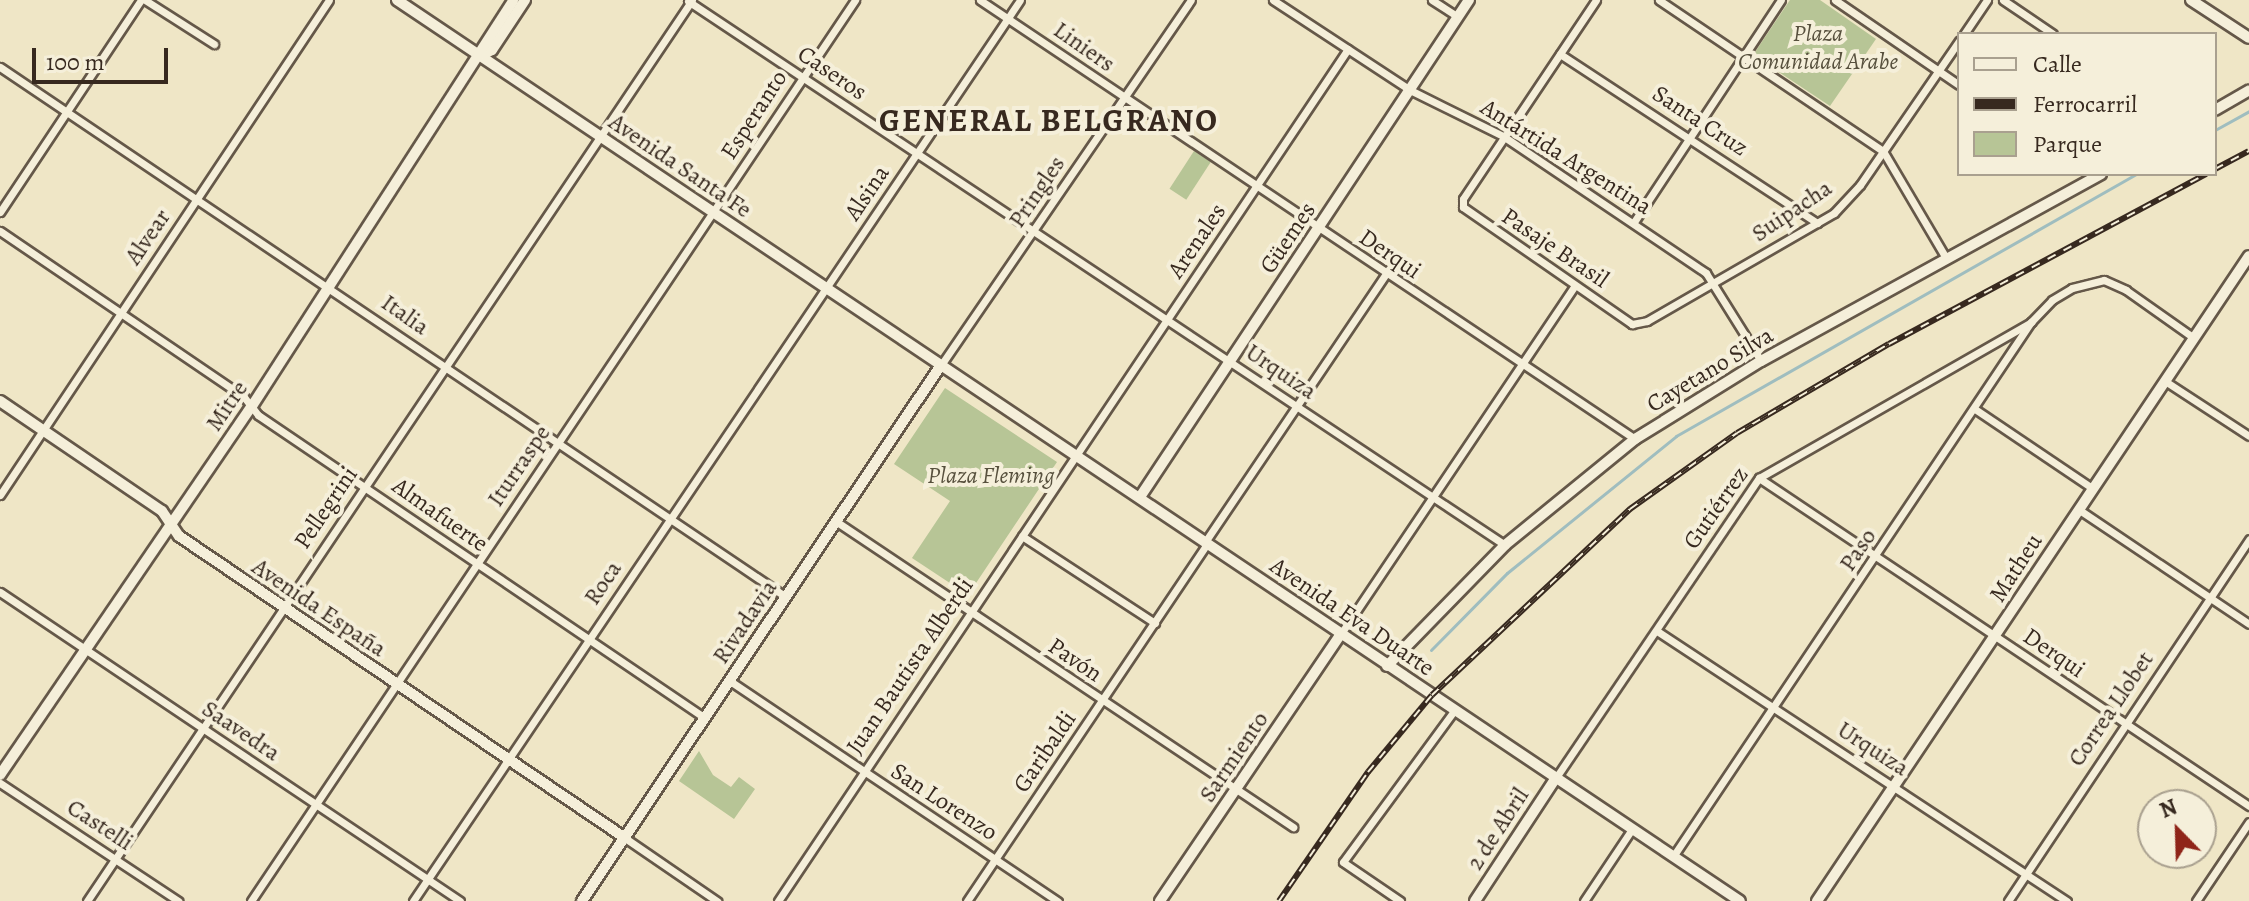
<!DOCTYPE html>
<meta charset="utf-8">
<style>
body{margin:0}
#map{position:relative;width:2249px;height:901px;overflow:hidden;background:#efe6c6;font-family:Alegreya,serif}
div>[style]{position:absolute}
.green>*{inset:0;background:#b7c596;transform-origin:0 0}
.stream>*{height:3px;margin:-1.5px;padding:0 1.5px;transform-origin:1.5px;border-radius:1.5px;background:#9fbdbf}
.roads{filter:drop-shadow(2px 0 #655849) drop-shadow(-2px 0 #655849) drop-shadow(0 2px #655849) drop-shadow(0 -2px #655849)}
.street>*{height:7px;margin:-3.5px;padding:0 3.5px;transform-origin:3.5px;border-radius:3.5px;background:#f5efda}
.secondary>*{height:10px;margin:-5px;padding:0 5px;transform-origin:5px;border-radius:5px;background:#f5efda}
.rail>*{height:6px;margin-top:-3px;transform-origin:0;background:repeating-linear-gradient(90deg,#f5efda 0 9px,#37291f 0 18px);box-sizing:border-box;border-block:2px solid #37291f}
span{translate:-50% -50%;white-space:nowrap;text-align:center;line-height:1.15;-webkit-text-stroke:8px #f5efda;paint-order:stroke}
.park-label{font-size:24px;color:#57503d;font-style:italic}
.street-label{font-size:24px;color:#37291f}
.district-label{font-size:32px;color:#37291f;font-weight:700;letter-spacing:2px}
.legend{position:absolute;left:1957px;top:32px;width:260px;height:144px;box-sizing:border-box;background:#f5efda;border:2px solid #a9a08f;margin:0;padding:10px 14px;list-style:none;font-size:24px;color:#37291f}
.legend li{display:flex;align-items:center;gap:16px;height:40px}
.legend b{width:40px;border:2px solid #a9a08f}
.north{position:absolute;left:2137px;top:789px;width:80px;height:80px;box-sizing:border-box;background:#f5efda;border:2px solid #a9a08f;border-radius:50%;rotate:337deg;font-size:22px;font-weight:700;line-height:32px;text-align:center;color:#37291f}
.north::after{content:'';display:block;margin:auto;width:28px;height:36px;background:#8f2418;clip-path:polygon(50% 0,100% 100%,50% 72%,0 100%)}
.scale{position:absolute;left:32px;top:48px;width:136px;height:36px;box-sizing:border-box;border:4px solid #37291f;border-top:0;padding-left:10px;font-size:24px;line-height:28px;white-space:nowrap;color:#37291f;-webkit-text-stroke:6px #f5efda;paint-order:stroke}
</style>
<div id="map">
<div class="green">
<i style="clip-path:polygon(1790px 0,1820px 0,1876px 39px,1830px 106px,1753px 55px)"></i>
<i style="left:1194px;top:151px;width:20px;height:45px;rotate:33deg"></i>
<i style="clip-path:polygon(945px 388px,1057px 462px,968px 595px,912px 558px,950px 501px,894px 464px)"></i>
<i style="clip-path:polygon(699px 751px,713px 775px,731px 787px,739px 777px,755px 789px,734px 819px,679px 781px)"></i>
</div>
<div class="stream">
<i style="left:2215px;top:130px;width:39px;rotate:-29deg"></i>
<i style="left:1431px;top:650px;width:108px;rotate:-45.4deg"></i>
<i style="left:1507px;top:573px;width:218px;rotate:-39deg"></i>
<i style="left:1676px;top:436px;width:529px;rotate:-29.66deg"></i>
</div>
<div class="roads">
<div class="street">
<i style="left:145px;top:0;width:82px;rotate:32.5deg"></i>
<i style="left:980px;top:0;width:789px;rotate:33.83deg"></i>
<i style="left:1273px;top:0;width:164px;rotate:33.3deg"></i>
<i style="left:1410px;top:90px;width:104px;rotate:26.3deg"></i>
<i style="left:1503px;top:136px;width:245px;rotate:34deg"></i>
<i style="left:1706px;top:273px;width:104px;rotate:58deg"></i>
<i style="left:1432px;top:0;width:31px;rotate:33deg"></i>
<i style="left:1596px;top:0;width:239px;rotate:123.8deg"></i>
<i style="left:1463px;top:199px;width:8px;rotate:90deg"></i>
<i style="left:1463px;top:207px;width:206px;rotate:34.7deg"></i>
<i style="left:1632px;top:324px;width:15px;rotate:-11deg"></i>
<i style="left:1647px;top:321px;width:216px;rotate:-30deg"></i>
<i style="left:1834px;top:213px;width:38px;rotate:-47deg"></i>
<i style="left:1860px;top:185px;width:175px;rotate:-55.5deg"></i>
<i style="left:1659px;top:0;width:270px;rotate:34deg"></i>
<i style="left:1883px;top:151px;width:124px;rotate:59.5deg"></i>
<i style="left:1835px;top:0;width:150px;rotate:34.4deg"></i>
<i style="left:2003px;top:0;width:60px;rotate:34.2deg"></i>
<i style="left:688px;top:1px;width:982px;rotate:33.66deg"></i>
<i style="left:1964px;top:34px;width:41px;rotate:-55.9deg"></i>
<i style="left:1560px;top:54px;width:308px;rotate:33.3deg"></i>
<i style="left:0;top:67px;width:948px;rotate:33.99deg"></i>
<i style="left:0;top:212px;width:255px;rotate:-56.4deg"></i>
<i style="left:1634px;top:222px;width:266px;rotate:-56.5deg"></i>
<i style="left:0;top:231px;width:295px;rotate:34.2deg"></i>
<i style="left:244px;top:397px;width:23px;rotate:52deg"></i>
<i style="left:258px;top:415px;width:540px;rotate:34.13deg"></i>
<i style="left:941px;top:365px;width:442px;rotate:-55.6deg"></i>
<i style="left:2165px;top:381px;width:100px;rotate:33.2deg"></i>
<i style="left:1975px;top:409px;width:141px;rotate:34deg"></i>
<i style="left:1759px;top:478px;width:590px;rotate:33.8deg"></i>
<i style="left:0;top:495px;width:594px;rotate:-56.39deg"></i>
<i style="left:2078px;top:509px;width:206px;rotate:33.9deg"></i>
<i style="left:837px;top:522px;width:549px;rotate:33.78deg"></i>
<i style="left:1022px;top:536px;width:159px;rotate:33.2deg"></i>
<i style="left:1205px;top:542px;width:322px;rotate:-56deg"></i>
<i style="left:0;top:592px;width:554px;rotate:33.89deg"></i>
<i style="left:1657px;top:631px;width:491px;rotate:33.4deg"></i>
<i style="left:1340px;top:635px;width:419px;rotate:-56.1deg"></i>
<i style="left:730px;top:681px;width:395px;rotate:33.9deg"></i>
<i style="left:1555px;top:779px;width:364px;rotate:-55.9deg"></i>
<i style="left:1759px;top:478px;width:314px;rotate:-29.8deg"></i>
<i style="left:0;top:783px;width:214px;rotate:33.5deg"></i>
<i style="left:625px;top:838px;width:112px;rotate:34.4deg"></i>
<i style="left:1674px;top:855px;width:642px;rotate:-56.19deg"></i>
<i style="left:2031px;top:322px;width:30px;rotate:-46deg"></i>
<i style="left:2052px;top:300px;width:23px;rotate:-31deg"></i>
<i style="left:2072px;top:288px;width:33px;rotate:-14deg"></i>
<i style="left:2104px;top:280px;width:24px;rotate:24deg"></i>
<i style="left:2126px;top:290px;width:83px;rotate:35.2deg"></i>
<i style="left:87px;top:901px;width:1085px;rotate:-56.12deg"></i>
<i style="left:251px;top:901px;width:1085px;rotate:-56.16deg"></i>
<i style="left:413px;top:901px;width:1086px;rotate:-56.03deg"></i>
<i style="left:778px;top:901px;width:1025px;rotate:-56.22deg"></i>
<i style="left:967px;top:901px;width:430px;rotate:-56.1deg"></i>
<i style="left:1400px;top:901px;width:69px;rotate:-145.6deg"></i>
<i style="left:1343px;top:862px;width:187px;rotate:-53.7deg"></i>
<i style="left:1584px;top:901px;width:87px;rotate:-56.3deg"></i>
<i style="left:2008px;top:901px;width:435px;rotate:-56.3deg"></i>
<i style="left:2196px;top:901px;width:95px;rotate:-56.1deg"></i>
</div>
<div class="secondary">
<i style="left:397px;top:0;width:1617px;rotate:33.86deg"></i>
<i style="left:2191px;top:0;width:69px;rotate:33.2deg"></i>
<i style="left:482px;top:55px;width:11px;rotate:-27deg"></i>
<i style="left:492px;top:50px;width:60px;rotate:-56.6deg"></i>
<i style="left:2215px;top:110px;width:39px;rotate:-30deg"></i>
<i style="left:0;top:401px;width:196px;rotate:34.2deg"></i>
<i style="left:162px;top:511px;width:30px;rotate:56deg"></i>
<i style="left:179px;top:536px;width:539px;rotate:34.1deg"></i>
<i style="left:1140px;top:497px;width:596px;rotate:-56.5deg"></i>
<i style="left:1387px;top:666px;width:169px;rotate:-45.7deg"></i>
<i style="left:1505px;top:545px;width:168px;rotate:-39.2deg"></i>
<i style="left:1635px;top:439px;width:148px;rotate:-31.8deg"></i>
<i style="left:1761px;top:361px;width:388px;rotate:-28.8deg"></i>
<i style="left:0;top:775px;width:447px;rotate:-55.7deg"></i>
<i style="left:252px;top:406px;width:483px;rotate:-57.2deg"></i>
<i style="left:582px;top:901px;width:645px;rotate:-56.19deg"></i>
<i style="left:1160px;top:901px;width:321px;rotate:-55.9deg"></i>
<i style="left:1475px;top:901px;width:146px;rotate:-56.7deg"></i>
<i style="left:1817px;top:901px;width:776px;rotate:-56.19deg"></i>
</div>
</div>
<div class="rail">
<i style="left:2215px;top:169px;width:38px;rotate:-28deg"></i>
<i style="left:1279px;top:901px;width:157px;rotate:-55.4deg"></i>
<i style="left:1368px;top:772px;width:100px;rotate:-50.3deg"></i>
<i style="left:1432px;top:695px;width:272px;rotate:-43.2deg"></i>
<i style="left:1630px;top:509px;width:131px;rotate:-35.4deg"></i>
<i style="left:1737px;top:433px;width:176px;rotate:-30.4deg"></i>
<i style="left:1889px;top:344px;width:360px;rotate:-28.2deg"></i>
</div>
<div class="park-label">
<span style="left:1818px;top:48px">Plaza<br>Comunidad Arabe</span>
<span style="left:991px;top:476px">Plaza Fleming</span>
</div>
<div class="street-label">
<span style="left:1084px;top:47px;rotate:35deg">Liniers</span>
<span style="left:832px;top:73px;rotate:34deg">Caseros</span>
<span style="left:754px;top:115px;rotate:-57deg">Esperanto</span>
<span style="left:1700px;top:121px;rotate:33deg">Santa Cruz</span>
<span style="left:1566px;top:157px;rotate:32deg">Antártida Argentina</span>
<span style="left:680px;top:166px;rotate:34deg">Avenida Santa Fe</span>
<span style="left:1037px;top:192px;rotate:-56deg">Pringles</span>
<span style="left:867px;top:193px;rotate:-56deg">Alsina</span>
<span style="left:1792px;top:211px;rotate:-34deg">Suipacha</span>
<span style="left:148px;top:237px;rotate:-56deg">Alvear</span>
<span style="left:1288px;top:238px;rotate:-56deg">Güemes</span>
<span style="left:1197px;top:241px;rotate:-56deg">Arenales</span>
<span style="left:1555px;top:248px;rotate:34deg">Pasaje Brasil</span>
<span style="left:1390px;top:254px;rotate:34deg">Derqui</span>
<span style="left:405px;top:315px;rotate:35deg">Italia</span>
<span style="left:1710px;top:370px;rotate:-31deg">Cayetano Silva</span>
<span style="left:1281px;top:372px;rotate:34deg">Urquiza</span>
<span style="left:227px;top:406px;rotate:-56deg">Mitre</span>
<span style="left:519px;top:466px;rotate:-56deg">Iturraspe</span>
<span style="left:326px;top:508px;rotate:-56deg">Pellegrini</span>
<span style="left:1716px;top:508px;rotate:-55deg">Gutiérrez</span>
<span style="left:440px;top:515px;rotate:35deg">Almafuerte</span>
<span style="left:1858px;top:550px;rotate:-56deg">Paso</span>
<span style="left:2016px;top:568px;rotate:-57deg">Matheu</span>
<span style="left:603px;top:583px;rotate:-56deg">Roca</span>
<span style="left:319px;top:608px;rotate:34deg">Avenida España</span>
<span style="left:1352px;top:617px;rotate:34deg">Avenida Eva Duarte</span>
<span style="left:745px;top:622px;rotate:-56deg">Rivadavia</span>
<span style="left:2054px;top:653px;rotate:34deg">Derqui</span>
<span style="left:1075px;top:660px;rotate:34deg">Pavón</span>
<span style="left:910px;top:666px;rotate:-56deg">Juan Bautista Alberdi</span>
<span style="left:2111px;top:709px;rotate:-56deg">Correa Llobet</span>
<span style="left:241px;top:731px;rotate:34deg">Saavedra</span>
<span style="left:1873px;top:749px;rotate:33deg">Urquiza</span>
<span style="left:1045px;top:752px;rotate:-56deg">Garibaldi</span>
<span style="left:1234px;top:757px;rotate:-56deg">Sarmiento</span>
<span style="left:944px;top:802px;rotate:33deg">San Lorenzo</span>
<span style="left:100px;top:825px;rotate:33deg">Castelli</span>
<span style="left:1498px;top:829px;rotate:-57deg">2 de Abril</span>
</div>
<div class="district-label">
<span style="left:1049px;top:120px">GENERAL BELGRANO</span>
</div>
<ul class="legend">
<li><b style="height:10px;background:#f5efda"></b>Calle</li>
<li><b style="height:10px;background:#37291f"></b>Ferrocarril</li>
<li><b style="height:22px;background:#b7c596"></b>Parque</li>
</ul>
<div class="north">N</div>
<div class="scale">100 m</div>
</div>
